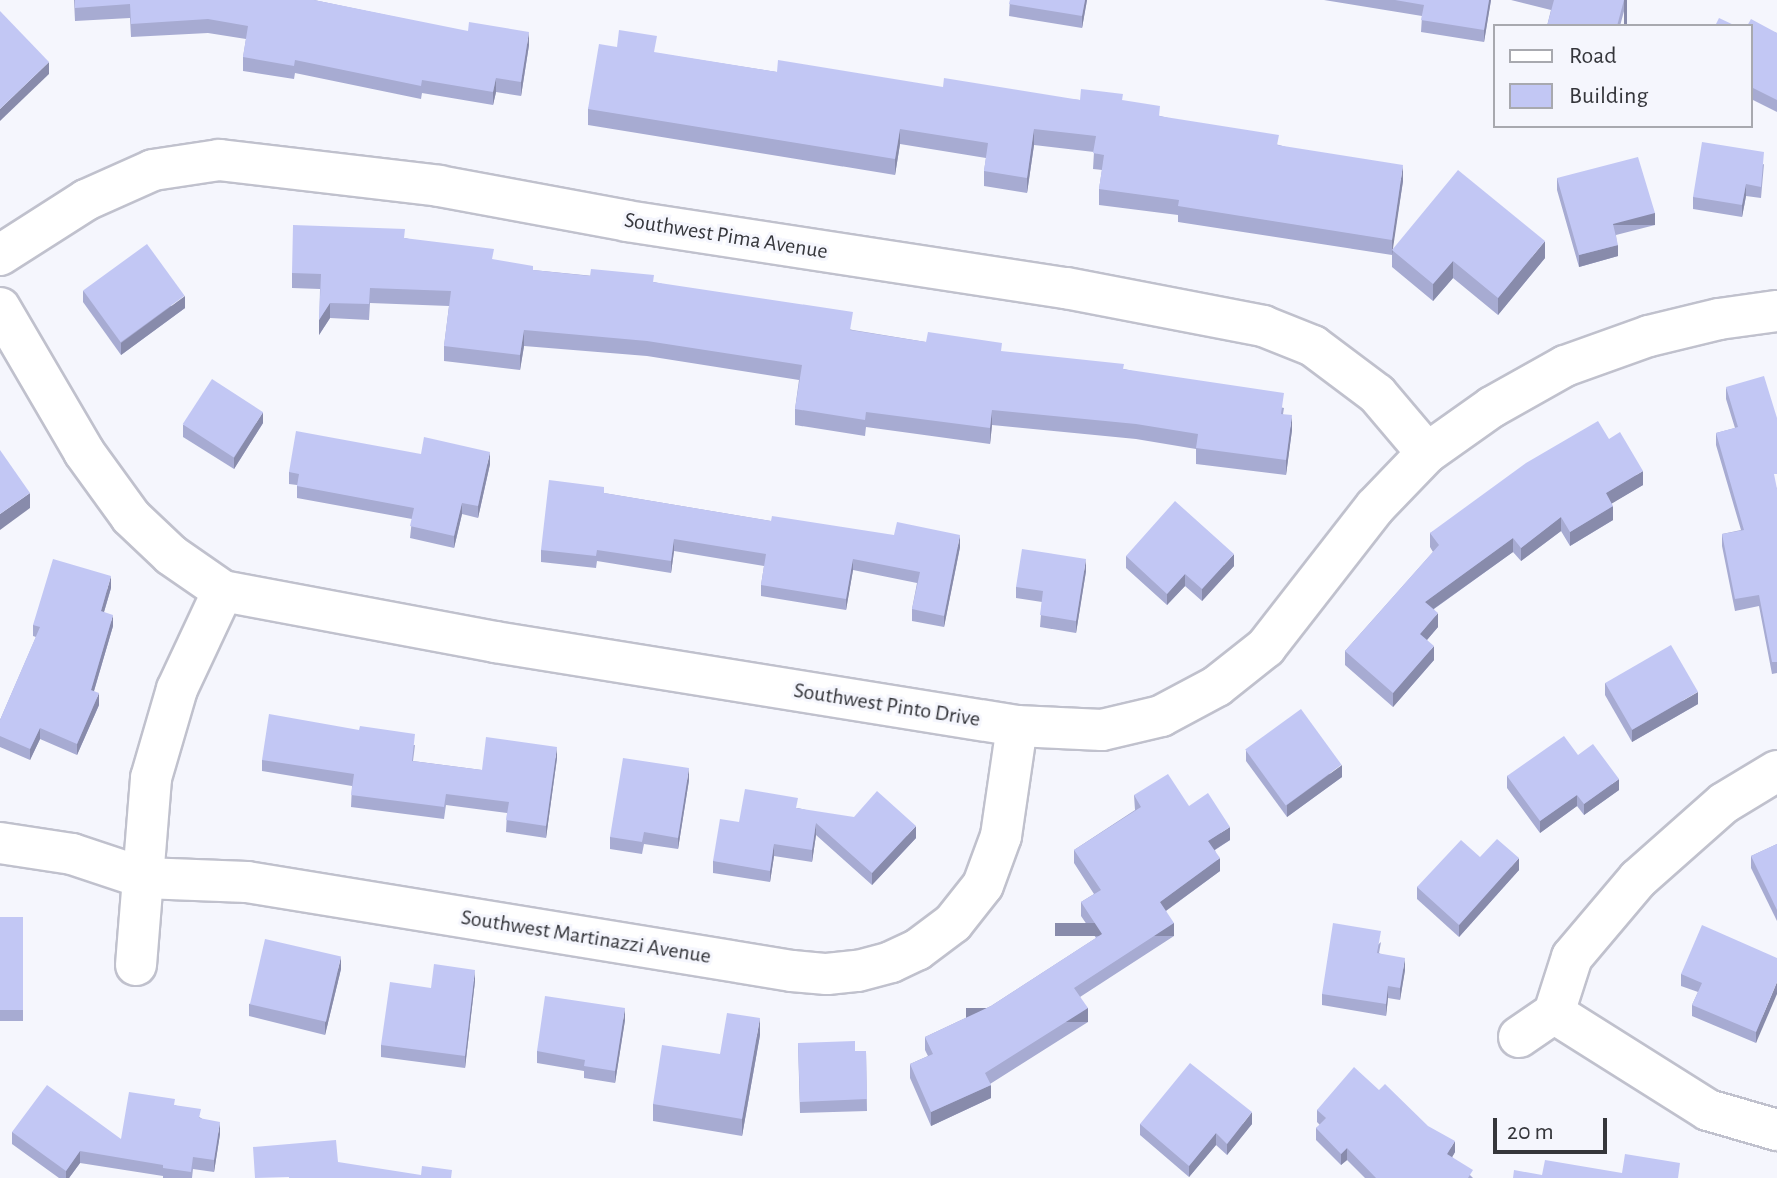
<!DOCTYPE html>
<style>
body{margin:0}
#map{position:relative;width:1777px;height:1178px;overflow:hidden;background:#f5f6fd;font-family:"Alegreya Sans",sans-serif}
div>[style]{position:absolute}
.roads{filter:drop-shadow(2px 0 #c0c1cd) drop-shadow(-2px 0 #c0c1cd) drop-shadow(0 2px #c0c1cd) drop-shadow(0 -2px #c0c1cd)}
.minor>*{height:40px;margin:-20px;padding:0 20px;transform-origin:20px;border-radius:20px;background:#fff}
.wall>*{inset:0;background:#a7abd2;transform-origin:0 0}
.shaded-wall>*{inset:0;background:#888bab;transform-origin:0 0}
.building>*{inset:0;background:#c2c7f4;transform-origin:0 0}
span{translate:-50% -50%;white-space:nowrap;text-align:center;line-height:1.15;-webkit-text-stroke:6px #f5f6fd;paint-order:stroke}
.street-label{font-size:22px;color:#35363b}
.legend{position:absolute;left:1493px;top:24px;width:260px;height:104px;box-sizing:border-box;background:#f5f6fd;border:2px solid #a8a9af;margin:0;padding:10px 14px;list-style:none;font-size:24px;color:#35363b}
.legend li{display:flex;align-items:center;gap:16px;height:40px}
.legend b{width:40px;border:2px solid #a8a9af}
.scale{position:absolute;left:1493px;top:1118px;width:114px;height:36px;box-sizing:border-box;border:4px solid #35363b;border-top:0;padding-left:10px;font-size:24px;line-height:28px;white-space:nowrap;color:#35363b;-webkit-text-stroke:6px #f5f6fd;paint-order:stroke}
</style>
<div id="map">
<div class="roads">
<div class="minor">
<i style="left:0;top:255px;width:102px;rotate:-32.6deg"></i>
<i style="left:86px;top:200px;width:73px;rotate:-24.1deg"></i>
<i style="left:153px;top:170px;width:67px;rotate:-8.6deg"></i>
<i style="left:219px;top:160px;width:222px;rotate:6.7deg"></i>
<i style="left:439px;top:186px;width:191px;rotate:10.5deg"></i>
<i style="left:627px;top:221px;width:444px;rotate:8.7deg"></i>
<i style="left:1066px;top:288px;width:201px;rotate:10.9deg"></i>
<i style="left:1263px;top:326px;width:54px;rotate:21.8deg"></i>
<i style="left:1313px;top:346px;width:80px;rotate:36.9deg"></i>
<i style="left:1377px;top:394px;width:77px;rotate:49.7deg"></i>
<i style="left:0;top:308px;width:167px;rotate:59.7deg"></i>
<i style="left:84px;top:452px;width:80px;rotate:54.1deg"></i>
<i style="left:131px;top:517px;width:55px;rotate:43.5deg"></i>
<i style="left:171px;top:555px;width:63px;rotate:34.7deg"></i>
<i style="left:223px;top:591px;width:277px;rotate:10.6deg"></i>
<i style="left:495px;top:642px;width:529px;rotate:9.14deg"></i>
<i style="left:1017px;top:726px;width:85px;rotate:2.7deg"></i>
<i style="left:1102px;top:730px;width:61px;rotate:-13.3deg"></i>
<i style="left:1161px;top:716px;width:64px;rotate:-28.2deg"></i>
<i style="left:1217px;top:686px;width:63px;rotate:-38.5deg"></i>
<i style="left:1266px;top:647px;width:177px;rotate:-52.1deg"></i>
<i style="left:1375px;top:507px;width:75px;rotate:-46.1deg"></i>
<i style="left:1427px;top:453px;width:80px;rotate:-35.3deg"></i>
<i style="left:1492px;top:407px;width:84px;rotate:-29.3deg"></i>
<i style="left:1565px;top:366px;width:89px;rotate:-19.7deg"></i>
<i style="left:1649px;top:336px;width:72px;rotate:-13.7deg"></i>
<i style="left:1719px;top:319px;width:59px;rotate:-7.9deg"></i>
<i style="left:0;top:843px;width:73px;rotate:8.7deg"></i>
<i style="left:72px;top:854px;width:76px;rotate:18.4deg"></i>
<i style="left:144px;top:878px;width:103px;rotate:2.2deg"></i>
<i style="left:247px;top:882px;width:552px;rotate:9.27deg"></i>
<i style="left:792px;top:971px;width:35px;rotate:5deg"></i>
<i style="left:827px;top:974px;width:31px;rotate:-6deg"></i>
<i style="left:858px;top:971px;width:34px;rotate:-15deg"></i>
<i style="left:891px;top:962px;width:29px;rotate:-25deg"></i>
<i style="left:917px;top:950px;width:45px;rotate:-36.9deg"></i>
<i style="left:953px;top:923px;width:48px;rotate:-51.7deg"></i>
<i style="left:983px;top:885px;width:52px;rotate:-69.8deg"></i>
<i style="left:1001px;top:836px;width:111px;rotate:-81.7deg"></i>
<i style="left:136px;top:965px;width:188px;rotate:-85.4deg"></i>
<i style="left:151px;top:778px;width:93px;rotate:-73.7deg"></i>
<i style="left:177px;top:689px;width:108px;rotate:-64.9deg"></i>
<i style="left:1554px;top:1013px;width:59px;rotate:-72.2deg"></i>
<i style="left:1572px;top:957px;width:102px;rotate:-49.8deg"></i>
<i style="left:1638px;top:879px;width:115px;rotate:-41.5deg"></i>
<i style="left:1724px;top:803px;width:62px;rotate:-31.1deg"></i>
<i style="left:1519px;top:1037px;width:42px;rotate:-34.4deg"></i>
<i style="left:1554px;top:1013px;width:182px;rotate:32.2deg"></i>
<i style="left:1708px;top:1110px;width:72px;rotate:16.2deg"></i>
</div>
</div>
<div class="wall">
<i style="clip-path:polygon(74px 0,314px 0,529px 45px,521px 96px,496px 92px,493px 105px,422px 93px,421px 99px,295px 73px,294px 79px,243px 71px,243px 57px,246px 39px,208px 33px,131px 37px,130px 18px,75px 21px)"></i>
<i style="clip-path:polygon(1010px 0,1087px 0,1082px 28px,1009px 16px)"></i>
<i style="clip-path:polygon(1324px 0,1491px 0,1484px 42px,1421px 32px,1422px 16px)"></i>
<i style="clip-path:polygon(1511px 0,1627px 0,1620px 26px,1547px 26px,1551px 10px)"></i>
<i style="clip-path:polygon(1751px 26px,1777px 33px,1777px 112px,1751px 99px)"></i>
<i style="clip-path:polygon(617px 47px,777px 72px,1080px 100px,1123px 101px,1160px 116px,1279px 145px,1403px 181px,1392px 250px,1545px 258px,1498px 315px,1453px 278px,1433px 301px,1392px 267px,1392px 251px,1392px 255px,1178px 222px,1178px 215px,1099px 205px,1099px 189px,1102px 170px,1093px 169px,1094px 152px,1034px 145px,1027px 193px,984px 186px,984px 171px,986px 158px,900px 144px,895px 175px,588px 125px,588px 109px)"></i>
<i style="clip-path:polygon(1764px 164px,1761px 198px,1746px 196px,1742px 217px,1693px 209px,1693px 197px)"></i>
<i style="clip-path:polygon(1557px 178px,1655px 225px,1616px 235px,1618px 256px,1579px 267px,1557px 190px)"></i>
<i style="clip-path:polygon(405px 238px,533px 270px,654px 282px,853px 330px,926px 342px,1124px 369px,1284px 408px,1283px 414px,1292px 430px,1286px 475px,1196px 464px,1196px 449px,1136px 439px,992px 425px,990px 444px,866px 427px,865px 436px,795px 425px,795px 409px,799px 380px,647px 356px,524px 346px,520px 370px,444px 361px,444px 346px,449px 306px,370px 303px,369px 320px,330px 318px,319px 335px,320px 289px,292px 288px,292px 273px)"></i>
<i style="clip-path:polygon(83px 291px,185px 308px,121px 355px,83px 302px)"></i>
<i style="clip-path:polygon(1726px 387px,1777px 489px,1777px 673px,1772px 674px,1759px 606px,1735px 611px,1722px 546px,1722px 534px,1741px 530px,1716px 445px,1716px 433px,1735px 428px,1726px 399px)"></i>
<i style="clip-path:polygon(263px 423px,234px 469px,183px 437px,183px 425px)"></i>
<i style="clip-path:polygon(1609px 439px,1643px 485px,1612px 503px,1613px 520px,1570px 546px,1561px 531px,1521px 561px,1513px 552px,1434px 609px,1438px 627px,1427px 640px,1434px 660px,1393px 707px,1345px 665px,1345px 651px,1433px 552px,1430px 547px,1430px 533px)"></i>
<i style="clip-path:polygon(421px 454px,490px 464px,478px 518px,462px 514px,454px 548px,410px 538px,412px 519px,297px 498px,297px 485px,289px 484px,289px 472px)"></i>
<i style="clip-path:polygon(604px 493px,771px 521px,960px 547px,944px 627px,912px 621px,912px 609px,917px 583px,853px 570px,846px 610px,761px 596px,761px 585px,764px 566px,674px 551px,671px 573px,597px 561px,596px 568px,541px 562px,541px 550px)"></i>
<i style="clip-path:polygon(1126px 556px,1234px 566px,1202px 601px,1185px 586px,1167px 605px,1126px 568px)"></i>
<i style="clip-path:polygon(1086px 571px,1076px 633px,1040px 627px,1042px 602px,1016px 598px,1016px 587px)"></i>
<i style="clip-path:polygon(111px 588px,104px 612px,113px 626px,94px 691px,99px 705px,77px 755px,40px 739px,30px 760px,0 747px,0 720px,36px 637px,33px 636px,33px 625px)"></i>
<i style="clip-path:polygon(1605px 683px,1698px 704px,1632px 742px,1605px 695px)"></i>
<i style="clip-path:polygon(415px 745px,413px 761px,482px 770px,557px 758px,546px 838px,506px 832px,507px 813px,446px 805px,444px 819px,351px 807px,352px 786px,262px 771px,262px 760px)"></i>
<i style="clip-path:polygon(1246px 750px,1342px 777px,1287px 817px,1246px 761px)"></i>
<i style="clip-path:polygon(1578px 755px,1619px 790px,1584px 815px,1577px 806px,1540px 833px,1507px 788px,1507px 776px)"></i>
<i style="clip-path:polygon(689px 780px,678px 849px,644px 844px,642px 854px,610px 849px,610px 837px)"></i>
<i style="clip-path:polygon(1134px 795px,1189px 806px,1230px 840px,1215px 850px,1220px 871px,1166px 911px,1174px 936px,1080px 997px,1088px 1022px,990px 1084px,991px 1098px,931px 1126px,910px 1078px,910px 1064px,928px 1056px,925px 1050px,925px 1037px,991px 1006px,1096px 938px,1081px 916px,1081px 902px,1094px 894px,1074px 863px,1074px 850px,1135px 810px)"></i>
<i style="clip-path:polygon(798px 808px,916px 838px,872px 885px,816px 835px,812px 862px,774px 856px,770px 882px,713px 873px,713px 861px,739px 822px)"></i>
<i style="clip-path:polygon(1777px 844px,1777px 921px,1751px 868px,1751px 856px)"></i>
<i style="clip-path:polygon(1480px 857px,1519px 870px,1459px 937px,1417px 899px,1417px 887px)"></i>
<i style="left:0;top:917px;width:23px;height:104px"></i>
<i style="clip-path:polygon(1381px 942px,1379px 953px,1405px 970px,1400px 1000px,1388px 998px,1386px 1016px,1322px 1005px,1322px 994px)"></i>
<i style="clip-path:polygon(1777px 958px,1756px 1043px,1692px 1016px,1692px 1005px,1698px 992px,1681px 986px,1681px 974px)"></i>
<i style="clip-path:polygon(341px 969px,325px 1035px,249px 1016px,249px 1004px)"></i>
<i style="clip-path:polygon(475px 981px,465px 1068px,381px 1057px,381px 1045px,431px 988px)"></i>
<i style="clip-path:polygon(625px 1020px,615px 1083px,584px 1078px,584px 1071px,537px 1063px,537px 1051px)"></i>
<i style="clip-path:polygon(760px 1035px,742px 1136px,653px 1121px,653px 1104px,720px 1054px)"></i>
<i style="clip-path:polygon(798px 1043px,855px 1051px,866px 1051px,867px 1111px,800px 1113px)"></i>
<i style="clip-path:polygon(1379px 1090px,1455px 1152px,1452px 1157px,1473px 1178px,1365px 1178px,1347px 1160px,1341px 1165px,1316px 1140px,1316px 1128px,1320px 1125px,1317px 1122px,1317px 1110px)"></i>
<i style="clip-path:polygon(175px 1105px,201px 1118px,220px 1134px,214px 1172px,193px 1169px,192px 1178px,163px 1178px,163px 1176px,80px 1163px,69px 1178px,59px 1178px,12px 1144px,12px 1132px,121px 1139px)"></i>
<i style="clip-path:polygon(1140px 1124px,1252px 1124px,1227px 1155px,1216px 1145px,1189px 1177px,1140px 1135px)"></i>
</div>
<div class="shaded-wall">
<i style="clip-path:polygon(1085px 0,1087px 0,1082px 28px,1082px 16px)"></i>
<i style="clip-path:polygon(1489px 0,1491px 0,1484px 42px,1484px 30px)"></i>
<i style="left:1624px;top:0;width:3px;height:27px"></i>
<i style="clip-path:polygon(529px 32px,529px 45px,521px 96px,521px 82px)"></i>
<i style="clip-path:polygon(49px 62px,49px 74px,0 121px,0 109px)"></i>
<i style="clip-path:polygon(496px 78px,496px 92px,493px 105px,493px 92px)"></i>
<i style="clip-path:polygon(900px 129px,900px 144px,895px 175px,895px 159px)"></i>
<i style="clip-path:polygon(1034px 129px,1034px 145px,1027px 193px,1027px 178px)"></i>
<i style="clip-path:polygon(1403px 165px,1403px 181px,1392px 255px,1392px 240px)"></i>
<i style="clip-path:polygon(1746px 184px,1746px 196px,1742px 217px,1742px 205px)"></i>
<i style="left:1655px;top:213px;width:12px;height:43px;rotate:90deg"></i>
<i style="clip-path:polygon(1545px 241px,1545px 258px,1498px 315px,1498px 298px)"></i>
<i style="clip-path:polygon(1618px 245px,1618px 256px,1579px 267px,1579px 255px)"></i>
<i style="clip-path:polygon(1453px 261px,1453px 278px,1433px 301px,1433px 284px)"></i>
<i style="clip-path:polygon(185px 296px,185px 308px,121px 355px,121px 343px)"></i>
<i style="clip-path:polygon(330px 303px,330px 318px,319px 335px,319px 320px)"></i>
<i style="clip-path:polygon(524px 330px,524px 346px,520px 370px,520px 355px)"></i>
<i style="clip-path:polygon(992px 410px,992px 425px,990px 444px,990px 428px)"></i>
<i style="clip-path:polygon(263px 412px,263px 423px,234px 469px,234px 458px)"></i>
<i style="clip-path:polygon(1292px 415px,1292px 430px,1286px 475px,1286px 460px)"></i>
<i style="clip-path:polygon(490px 452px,490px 464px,478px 518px,478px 506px)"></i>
<i style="clip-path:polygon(1643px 471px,1643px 485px,1606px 507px,1606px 493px)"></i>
<i style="clip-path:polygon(30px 493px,30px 508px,0 530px,0 514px)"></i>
<i style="clip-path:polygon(462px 503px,462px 514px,454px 548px,454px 536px)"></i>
<i style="clip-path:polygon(1613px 506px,1613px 520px,1570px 546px,1570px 532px)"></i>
<i style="clip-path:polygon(1561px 517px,1561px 531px,1521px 561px,1521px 548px)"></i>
<i style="clip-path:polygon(960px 535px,960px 547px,944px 627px,944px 616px)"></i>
<i style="clip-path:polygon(1513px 538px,1513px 552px,1425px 615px,1425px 602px)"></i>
<i style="clip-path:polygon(674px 539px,674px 551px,671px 573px,671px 561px)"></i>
<i style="clip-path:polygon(1234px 554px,1234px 566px,1202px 601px,1202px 589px)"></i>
<i style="clip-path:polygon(853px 559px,853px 570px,846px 610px,846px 599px)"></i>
<i style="clip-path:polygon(1086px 559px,1086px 571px,1076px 633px,1076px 621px)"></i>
<i style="clip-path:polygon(1185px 574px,1185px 586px,1167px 605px,1167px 594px)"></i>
<i style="clip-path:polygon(111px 576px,111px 588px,101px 622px,101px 611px)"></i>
<i style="clip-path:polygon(1438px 613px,1438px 627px,1420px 648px,1420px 634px)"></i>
<i style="clip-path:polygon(113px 615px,113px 626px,91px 701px,91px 690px)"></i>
<i style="clip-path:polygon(1434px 646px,1434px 660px,1393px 707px,1393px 693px)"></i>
<i style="clip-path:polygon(1698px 692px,1698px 704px,1632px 742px,1632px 730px)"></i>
<i style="clip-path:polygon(99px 693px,99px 705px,77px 755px,77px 744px)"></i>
<i style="clip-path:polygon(40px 728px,40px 739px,30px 760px,30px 749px)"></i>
<i style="clip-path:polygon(557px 747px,557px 758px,546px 838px,546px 826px)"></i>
<i style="clip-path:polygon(1342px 765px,1342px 777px,1287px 817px,1287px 805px)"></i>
<i style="clip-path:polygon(689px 768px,689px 780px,678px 849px,678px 838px)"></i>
<i style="clip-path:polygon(1619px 779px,1619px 790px,1584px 815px,1584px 804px)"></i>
<i style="clip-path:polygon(1577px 795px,1577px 806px,1540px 833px,1540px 821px)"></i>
<i style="clip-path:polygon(816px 823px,816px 835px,812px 862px,812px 850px)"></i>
<i style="clip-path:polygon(916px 826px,916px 838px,872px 885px,872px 873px)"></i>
<i style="clip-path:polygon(1230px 827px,1230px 840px,1208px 854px,1208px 841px)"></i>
<i style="clip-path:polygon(774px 844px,774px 856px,770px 882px,770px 871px)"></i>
<i style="clip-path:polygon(1220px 858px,1220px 871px,1160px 915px,1160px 902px)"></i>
<i style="clip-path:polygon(1519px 858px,1519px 870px,1459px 937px,1459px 925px)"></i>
<i style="left:1174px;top:923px;width:13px;height:119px;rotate:90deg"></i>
<i style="clip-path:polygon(341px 957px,341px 969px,325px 1035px,325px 1023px)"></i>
<i style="clip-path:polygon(1405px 958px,1405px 970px,1400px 1000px,1400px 988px)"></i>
<i style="clip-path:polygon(475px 970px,475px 981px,465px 1068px,465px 1056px)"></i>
<i style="clip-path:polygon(1777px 982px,1777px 994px,1756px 1043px,1756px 1032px)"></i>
<i style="clip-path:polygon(1388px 986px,1388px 998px,1386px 1016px,1386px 1004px)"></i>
<i style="clip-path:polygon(625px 1008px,625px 1020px,615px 1083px,615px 1071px)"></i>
<i style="left:1088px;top:1008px;width:14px;height:122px;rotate:90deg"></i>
<i style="clip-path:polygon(760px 1018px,760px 1035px,742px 1136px,742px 1119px)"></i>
<i style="clip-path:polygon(991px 1085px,991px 1098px,931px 1126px,931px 1112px)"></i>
<i style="clip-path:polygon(1252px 1112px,1252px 1124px,1227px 1155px,1227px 1144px)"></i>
<i style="clip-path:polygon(220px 1122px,220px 1134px,214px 1172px,214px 1160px)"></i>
<i style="clip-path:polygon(1216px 1133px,1216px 1145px,1189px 1177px,1189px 1166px)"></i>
<i style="clip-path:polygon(1455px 1141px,1455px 1152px,1447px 1166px,1447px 1154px)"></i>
<i style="clip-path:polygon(1347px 1148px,1347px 1160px,1341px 1165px,1341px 1154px)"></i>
<i style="clip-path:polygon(80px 1151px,80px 1163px,69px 1178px,66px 1178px,66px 1171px)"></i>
</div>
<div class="building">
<i style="clip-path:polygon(75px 0,314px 0,468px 31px,469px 22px,529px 32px,521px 82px,496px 78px,493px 92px,422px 80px,421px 86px,295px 60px,294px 66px,243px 57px,248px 26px,208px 19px,131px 24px,130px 4px,75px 8px)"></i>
<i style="clip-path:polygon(1010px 0,1085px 0,1082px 16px,1009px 4px)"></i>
<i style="clip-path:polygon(1395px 0,1489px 0,1484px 30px,1421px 20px,1424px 5px)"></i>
<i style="clip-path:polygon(1554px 0,1624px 0,1617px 26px,1547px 26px)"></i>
<i style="clip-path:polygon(0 11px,49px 62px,0 109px)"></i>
<i style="clip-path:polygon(1719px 18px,1736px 26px,1715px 26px)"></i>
<i style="clip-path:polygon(1751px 19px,1777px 33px,1777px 100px,1751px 87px,1751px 26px,1747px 26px)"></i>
<i style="clip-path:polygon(619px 30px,657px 36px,654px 52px,777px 72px,778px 60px,943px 87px,944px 78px,1080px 100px,1081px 89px,1123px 94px,1122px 100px,1160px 106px,1159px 116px,1279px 135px,1277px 145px,1403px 165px,1392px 240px,1178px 206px,1179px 200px,1099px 189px,1104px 155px,1093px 153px,1096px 136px,1034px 129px,1027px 178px,984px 171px,988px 143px,900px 129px,895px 159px,588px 109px,599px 44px,617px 47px)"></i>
<i style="clip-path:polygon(1702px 142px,1764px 152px,1761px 187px,1746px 184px,1742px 205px,1693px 197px)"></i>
<i style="clip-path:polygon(1638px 157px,1655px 213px,1613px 224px,1618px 245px,1579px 255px,1557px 178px)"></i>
<i style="clip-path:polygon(1458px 170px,1545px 241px,1498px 298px,1453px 261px,1433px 284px,1392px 250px)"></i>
<i style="clip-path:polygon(293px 225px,405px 229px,404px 238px,494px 249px,492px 259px,533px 266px,533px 270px,590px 276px,591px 269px,654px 275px,653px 282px,853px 312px,850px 330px,926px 342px,928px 332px,1002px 343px,1001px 351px,1124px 364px,1123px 369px,1284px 393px,1281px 414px,1292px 415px,1286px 460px,1196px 448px,1198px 434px,1136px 424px,992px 410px,990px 428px,866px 412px,865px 420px,795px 409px,802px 365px,647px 341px,524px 330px,520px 355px,444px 346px,451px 291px,370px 288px,369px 304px,330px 303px,319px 320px,321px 274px,292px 273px)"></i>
<i style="left:147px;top:244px;width:64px;height:79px;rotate:54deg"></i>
<i style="clip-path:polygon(1764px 376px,1777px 418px,1777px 474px,1774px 474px,1777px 489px,1777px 662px,1772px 662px,1759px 595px,1735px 599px,1722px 534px,1744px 530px,1716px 433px,1738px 427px,1726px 387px)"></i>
<i style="left:212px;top:379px;width:61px;height:54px;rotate:33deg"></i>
<i style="clip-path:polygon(1598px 421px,1609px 439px,1620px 432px,1643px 471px,1606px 493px,1613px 506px,1570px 532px,1561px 517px,1521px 548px,1513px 538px,1425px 602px,1438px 613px,1420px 634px,1434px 646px,1393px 693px,1345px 651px,1439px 545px,1430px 533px,1526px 463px)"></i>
<i style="clip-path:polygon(296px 431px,421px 454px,424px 437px,490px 452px,478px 506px,462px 503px,454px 536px,410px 526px,414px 508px,297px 486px,299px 474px,289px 472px)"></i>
<i style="clip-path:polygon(0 450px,30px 493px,0 514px)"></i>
<i style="clip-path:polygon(549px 480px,604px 487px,604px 493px,771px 521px,772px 516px,894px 535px,897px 522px,960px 535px,944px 616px,912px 609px,920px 572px,853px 559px,846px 599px,761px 585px,766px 554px,674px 539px,671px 561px,597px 550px,596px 556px,541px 550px)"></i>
<i style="clip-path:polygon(1175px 501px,1234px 554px,1202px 589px,1185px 574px,1167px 594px,1126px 556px)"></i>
<i style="clip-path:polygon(1022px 549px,1086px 559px,1076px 621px,1040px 615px,1043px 591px,1016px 587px)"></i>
<i style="clip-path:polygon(53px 559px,111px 576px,101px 611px,113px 615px,91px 690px,99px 693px,77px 744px,40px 728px,30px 749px,0 736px,0 720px,40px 627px,33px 625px)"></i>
<i style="left:1671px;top:645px;width:54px;height:76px;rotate:60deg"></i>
<i style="left:1301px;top:709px;width:69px;height:69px;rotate:54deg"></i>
<i style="clip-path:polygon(269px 714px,359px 730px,360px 726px,415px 734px,412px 761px,482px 770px,486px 737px,557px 747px,546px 826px,506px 820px,509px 802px,446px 794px,444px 807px,351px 795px,354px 774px,262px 760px)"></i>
<i style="clip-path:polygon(1564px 736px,1578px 755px,1593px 744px,1619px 779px,1584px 804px,1577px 795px,1540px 821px,1507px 776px)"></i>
<i style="clip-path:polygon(623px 758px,689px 768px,678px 838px,644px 832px,642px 842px,610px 837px)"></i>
<i style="clip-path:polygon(1168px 774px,1189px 806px,1208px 793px,1230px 827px,1208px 841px,1220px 858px,1160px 902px,1174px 923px,1074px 988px,1088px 1008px,985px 1073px,991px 1085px,931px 1112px,910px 1064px,933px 1054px,925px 1037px,991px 1006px,1102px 934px,1081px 902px,1101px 890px,1074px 850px,1141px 807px,1134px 795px)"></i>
<i style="clip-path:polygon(745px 789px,798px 798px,796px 808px,854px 817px,877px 791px,916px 826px,872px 873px,816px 823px,812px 850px,774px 844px,770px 871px,713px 861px,720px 819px,739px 822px)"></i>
<i style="clip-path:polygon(1497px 839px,1519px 858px,1459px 925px,1417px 887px,1461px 840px,1480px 857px)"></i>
<i style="clip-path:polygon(1777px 844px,1777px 910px,1751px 856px)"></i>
<i style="left:0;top:917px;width:23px;height:93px"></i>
<i style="clip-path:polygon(1333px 923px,1381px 931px,1377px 953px,1405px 958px,1400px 988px,1388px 986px,1386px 1004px,1322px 994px)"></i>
<i style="clip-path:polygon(1702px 925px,1777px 958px,1777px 982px,1756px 1032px,1692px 1005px,1702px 983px,1681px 974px)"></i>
<i style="left:265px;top:939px;width:78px;height:67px;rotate:13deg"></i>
<i style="clip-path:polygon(434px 964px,475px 970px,465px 1056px,381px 1045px,390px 982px,431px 988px)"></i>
<i style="clip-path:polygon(545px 996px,625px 1008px,615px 1071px,584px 1066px,585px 1060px,537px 1051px)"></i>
<i style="clip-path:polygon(727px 1013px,760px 1018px,742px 1119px,653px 1104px,662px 1045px,720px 1054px)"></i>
<i style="clip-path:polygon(855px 1041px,855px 1051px,866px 1051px,867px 1099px,800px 1102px,798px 1043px)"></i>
<i style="clip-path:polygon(1190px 1063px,1252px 1112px,1227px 1144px,1216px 1133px,1189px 1166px,1140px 1124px)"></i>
<i style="clip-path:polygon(1354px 1067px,1379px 1090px,1385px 1084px,1428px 1126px,1455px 1141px,1447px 1154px,1473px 1170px,1468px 1178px,1376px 1178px,1347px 1148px,1341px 1154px,1316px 1128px,1326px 1118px,1317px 1110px)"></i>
<i style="clip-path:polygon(47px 1085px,121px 1139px,129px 1092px,175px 1099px,174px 1105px,201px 1109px,199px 1118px,220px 1122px,214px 1160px,193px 1157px,191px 1172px,163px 1168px,163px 1165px,80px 1151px,66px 1171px,12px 1132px)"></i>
<i style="clip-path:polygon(336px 1140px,338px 1162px,421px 1175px,422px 1166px,452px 1170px,451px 1178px,289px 1178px,289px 1177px,255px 1178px,253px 1147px)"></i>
<i style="clip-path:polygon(1625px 1154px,1680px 1163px,1678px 1178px,1513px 1178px,1514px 1170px,1542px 1175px,1545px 1160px,1622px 1173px)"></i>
</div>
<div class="street-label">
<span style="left:726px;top:236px;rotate:9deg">Southwest Pima Avenue</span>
<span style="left:887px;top:705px;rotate:9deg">Southwest Pinto Drive</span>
<span style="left:586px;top:937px;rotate:9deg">Southwest Martinazzi Avenue</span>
</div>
<ul class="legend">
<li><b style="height:10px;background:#fff"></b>Road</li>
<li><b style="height:22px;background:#c2c7f4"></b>Building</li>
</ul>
<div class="scale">20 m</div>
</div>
